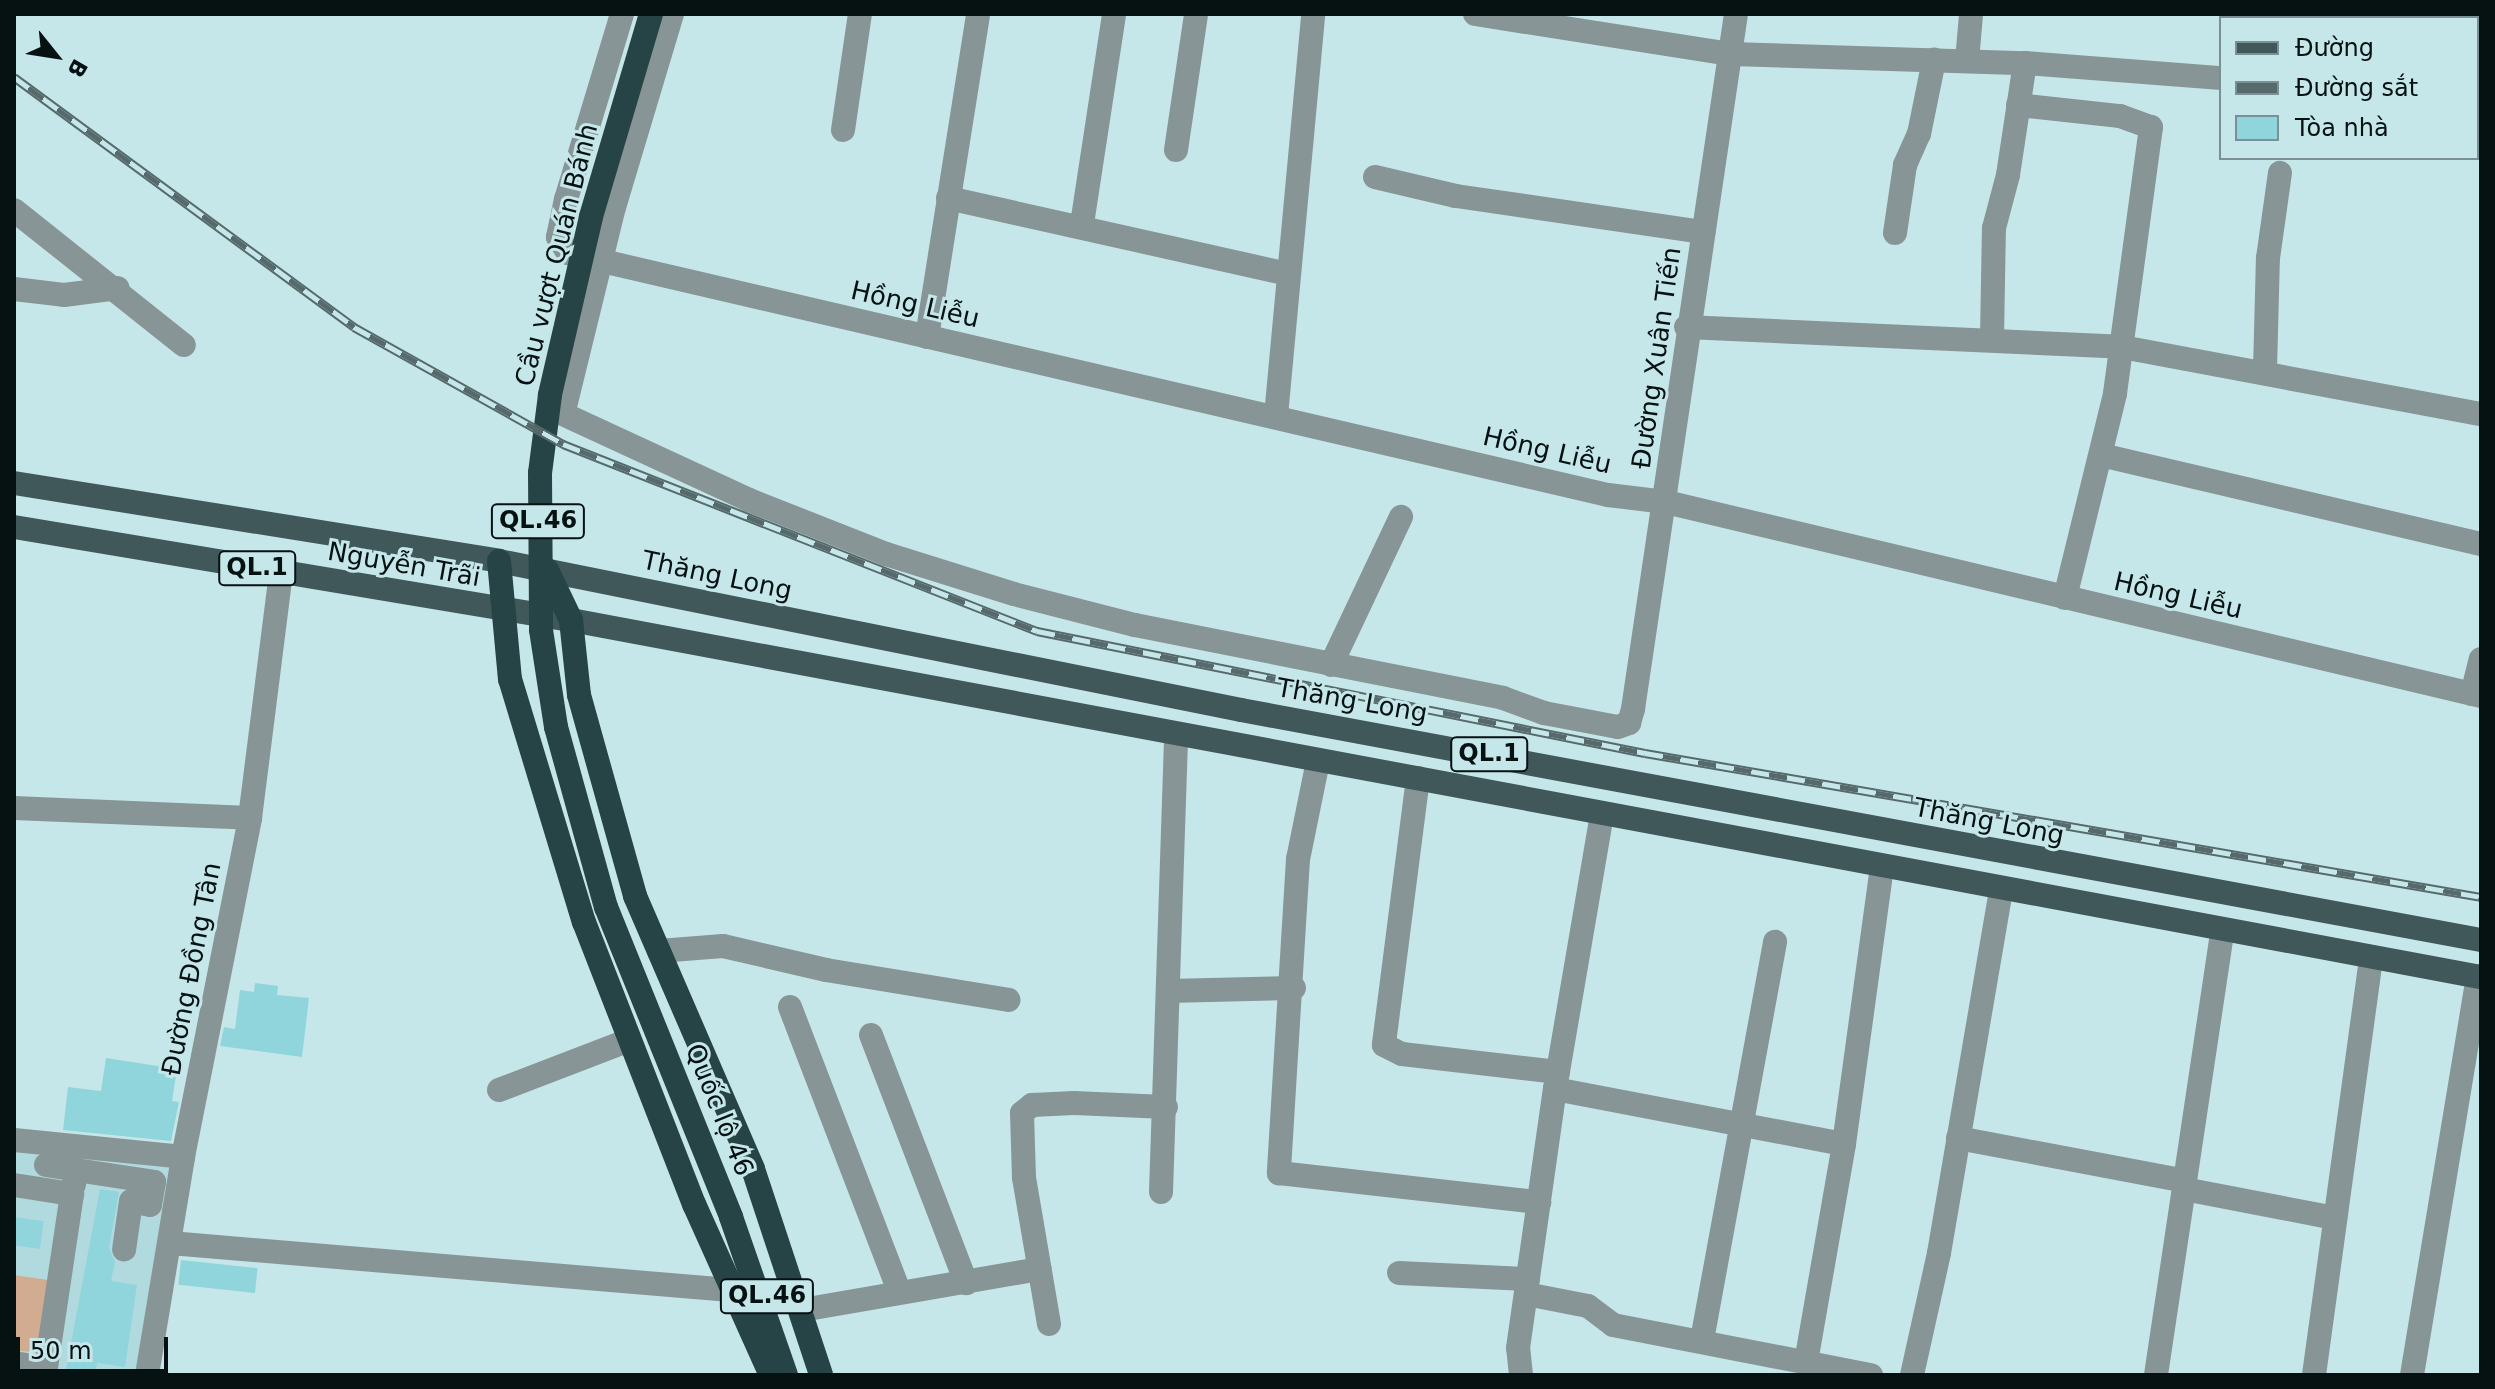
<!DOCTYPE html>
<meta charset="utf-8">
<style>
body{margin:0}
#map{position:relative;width:2495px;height:1389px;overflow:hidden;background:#c6e7ea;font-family:"DejaVu Sans",sans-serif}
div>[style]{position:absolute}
.built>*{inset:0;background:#b1dade}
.green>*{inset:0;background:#d1ac91}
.building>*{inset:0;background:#8fd5db;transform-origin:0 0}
.minor>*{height:24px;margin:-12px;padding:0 12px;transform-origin:12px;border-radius:12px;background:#889596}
.major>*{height:24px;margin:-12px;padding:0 12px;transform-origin:12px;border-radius:12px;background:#40585a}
.highway>*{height:24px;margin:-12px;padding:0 12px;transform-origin:12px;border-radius:12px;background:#264345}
.rail>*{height:9px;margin-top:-4.5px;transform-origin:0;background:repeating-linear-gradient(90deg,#c6e7ea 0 18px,#566a6c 0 36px);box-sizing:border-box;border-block:2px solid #566a6c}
span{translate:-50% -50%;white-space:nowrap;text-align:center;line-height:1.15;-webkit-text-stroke:6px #c6e7ea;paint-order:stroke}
.shield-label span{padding:2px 6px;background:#c6e7ea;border:2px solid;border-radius:6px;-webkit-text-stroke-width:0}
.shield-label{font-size:24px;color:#061112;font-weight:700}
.street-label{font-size:26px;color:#061112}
.frame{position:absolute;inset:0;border:16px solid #061112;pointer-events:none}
.legend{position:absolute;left:2219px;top:16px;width:260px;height:144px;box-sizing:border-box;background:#c6e7ea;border:2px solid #799194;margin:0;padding:10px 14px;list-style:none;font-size:24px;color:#061112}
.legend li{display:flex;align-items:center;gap:16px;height:40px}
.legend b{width:40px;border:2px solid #799194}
.north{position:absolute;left:16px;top:16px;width:80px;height:80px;-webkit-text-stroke:6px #c6e7ea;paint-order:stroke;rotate:120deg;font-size:22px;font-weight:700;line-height:32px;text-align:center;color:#061112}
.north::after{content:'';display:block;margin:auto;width:28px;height:36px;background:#061112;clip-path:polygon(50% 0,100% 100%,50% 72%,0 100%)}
.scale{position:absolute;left:16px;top:1337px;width:152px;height:36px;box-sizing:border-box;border:4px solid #061112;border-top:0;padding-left:10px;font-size:24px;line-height:28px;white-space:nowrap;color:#061112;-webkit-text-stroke:6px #c6e7ea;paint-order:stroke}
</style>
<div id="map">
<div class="built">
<i style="clip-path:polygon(14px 1144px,183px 1157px,147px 1375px,14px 1375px)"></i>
</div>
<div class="green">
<i style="clip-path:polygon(14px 1275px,48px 1280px,38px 1353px,14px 1350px)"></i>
</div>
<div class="building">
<i style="clip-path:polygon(255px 983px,278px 986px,277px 995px,309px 998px,302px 1057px,220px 1046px,224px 1027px,235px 1029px,240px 990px,254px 992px)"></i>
<i style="clip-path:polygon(106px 1058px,177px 1069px,172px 1101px,179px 1102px,171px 1141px,63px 1130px,68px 1087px,101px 1091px)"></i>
<i style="clip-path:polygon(100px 1189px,119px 1192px,109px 1248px,115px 1262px,111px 1281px,137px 1285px,125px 1367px,97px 1363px,95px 1375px,65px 1375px)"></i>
<i style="left:14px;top:1217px;width:30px;height:28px;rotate:8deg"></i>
<i style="left:181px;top:1260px;width:77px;height:25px;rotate:6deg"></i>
</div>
<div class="minor">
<i style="left:622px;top:14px;width:193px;rotate:106.8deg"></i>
<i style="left:566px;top:199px;width:39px;rotate:102deg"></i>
<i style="left:558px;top:237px;width:19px;rotate:58deg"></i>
<i style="left:568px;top:253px;width:1068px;rotate:13.1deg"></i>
<i style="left:1608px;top:495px;width:58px;rotate:6.9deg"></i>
<i style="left:1666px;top:502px;width:838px;rotate:13.39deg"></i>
<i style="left:672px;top:14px;width:202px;rotate:106.7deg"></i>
<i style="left:614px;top:207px;width:213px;rotate:103.8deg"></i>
<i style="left:563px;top:414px;width:205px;rotate:24.8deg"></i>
<i style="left:749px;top:500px;width:147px;rotate:21.5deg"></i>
<i style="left:886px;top:554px;width:134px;rotate:17.4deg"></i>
<i style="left:1014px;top:594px;width:125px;rotate:14.4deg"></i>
<i style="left:1135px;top:625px;width:375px;rotate:11.2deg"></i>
<i style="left:1503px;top:698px;width:44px;rotate:20.1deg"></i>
<i style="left:1544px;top:713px;width:75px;rotate:10.7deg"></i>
<i style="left:1618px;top:727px;width:12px;rotate:-20deg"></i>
<i style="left:1629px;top:723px;width:15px;rotate:-74deg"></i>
<i style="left:1633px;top:709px;width:703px;rotate:-81.57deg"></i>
<i style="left:1475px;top:14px;width:259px;rotate:8.9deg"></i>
<i style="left:1731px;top:54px;width:294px;rotate:1.8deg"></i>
<i style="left:2025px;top:63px;width:197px;rotate:4.4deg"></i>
<i style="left:1967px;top:61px;width:47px;rotate:-85.1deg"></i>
<i style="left:2018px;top:105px;width:103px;rotate:6.2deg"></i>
<i style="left:2120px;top:116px;width:33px;rotate:20deg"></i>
<i style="left:2151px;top:127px;width:269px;rotate:97.7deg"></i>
<i style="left:2115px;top:394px;width:210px;rotate:103.8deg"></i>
<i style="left:2477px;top:129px;width:4px;rotate:14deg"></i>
<i style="left:843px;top:130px;width:117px;rotate:-81.7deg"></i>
<i style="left:1176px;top:150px;width:137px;rotate:-81.6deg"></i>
<i style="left:1375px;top:177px;width:83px;rotate:13.2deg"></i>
<i style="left:1456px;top:196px;width:250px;rotate:8.3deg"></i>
<i style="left:948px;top:198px;width:349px;rotate:12.6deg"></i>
<i style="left:14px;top:210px;width:217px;rotate:38.5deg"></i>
<i style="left:1082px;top:224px;width:212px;rotate:-81.3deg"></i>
<i style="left:1895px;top:233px;width:69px;rotate:-81.6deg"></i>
<i style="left:1905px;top:165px;width:34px;rotate:-66deg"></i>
<i style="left:1919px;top:134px;width:76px;rotate:-78.5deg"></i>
<i style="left:14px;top:289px;width:50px;rotate:6.8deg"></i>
<i style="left:64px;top:295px;width:54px;rotate:-7.4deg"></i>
<i style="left:1686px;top:327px;width:436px;rotate:2.6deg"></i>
<i style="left:2122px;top:347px;width:365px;rotate:10.6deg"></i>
<i style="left:927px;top:337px;width:327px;rotate:-81deg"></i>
<i style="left:1992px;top:338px;width:110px;rotate:-89deg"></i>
<i style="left:1994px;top:228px;width:55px;rotate:-75.2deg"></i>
<i style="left:2008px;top:175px;width:113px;rotate:-81.4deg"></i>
<i style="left:2265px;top:370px;width:112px;rotate:-88.5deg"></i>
<i style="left:2268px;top:258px;width:86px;rotate:-82deg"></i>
<i style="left:1276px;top:416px;width:404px;rotate:-84.7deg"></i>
<i style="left:2101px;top:455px;width:390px;rotate:13.2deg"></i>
<i style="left:1331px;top:665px;width:164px;rotate:-64.7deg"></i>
<i style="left:2472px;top:694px;width:36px;rotate:-76deg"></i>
<i style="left:1318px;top:761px;width:100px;rotate:101.5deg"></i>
<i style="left:1298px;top:859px;width:315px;rotate:93.5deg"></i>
<i style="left:1279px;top:1173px;width:262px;rotate:6.4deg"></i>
<i style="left:1418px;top:778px;width:269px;rotate:97.3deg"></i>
<i style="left:1384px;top:1045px;width:20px;rotate:27deg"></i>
<i style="left:1402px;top:1054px;width:157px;rotate:6.6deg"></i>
<i style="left:14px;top:808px;width:236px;rotate:2.4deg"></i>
<i style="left:659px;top:951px;width:64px;rotate:-4.5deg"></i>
<i style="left:723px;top:946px;width:106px;rotate:13.1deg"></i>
<i style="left:826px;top:970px;width:185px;rotate:9.3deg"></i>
<i style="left:1168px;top:991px;width:126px;rotate:-1.4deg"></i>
<i style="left:790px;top:1007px;width:304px;rotate:69deg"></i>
<i style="left:871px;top:1035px;width:266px;rotate:69deg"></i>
<i style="left:1555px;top:1089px;width:294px;rotate:10.8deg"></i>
<i style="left:499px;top:1090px;width:139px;rotate:-21deg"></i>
<i style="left:1958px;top:1138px;width:231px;rotate:10.7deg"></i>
<i style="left:14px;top:1140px;width:170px;rotate:5.7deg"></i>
<i style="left:46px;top:1165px;width:30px;rotate:9deg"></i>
<i style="left:76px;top:1170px;width:15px;rotate:98deg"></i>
<i style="left:76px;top:1170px;width:79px;rotate:8.7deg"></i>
<i style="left:154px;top:1182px;width:23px;rotate:100deg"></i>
<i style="left:150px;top:1205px;width:19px;rotate:-168deg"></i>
<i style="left:131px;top:1201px;width:49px;rotate:98.1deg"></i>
<i style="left:14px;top:1185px;width:59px;rotate:8.8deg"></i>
<i style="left:72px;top:1194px;width:176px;rotate:98.5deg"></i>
<i style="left:46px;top:1368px;width:32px;rotate:-171deg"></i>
<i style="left:2184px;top:1189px;width:154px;rotate:10.9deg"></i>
<i style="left:1161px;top:1192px;width:455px;rotate:-88.1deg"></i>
<i style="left:170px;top:1243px;width:562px;rotate:4.8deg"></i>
<i style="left:1399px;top:1273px;width:129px;rotate:2.7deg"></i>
<i style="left:1526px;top:1294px;width:63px;rotate:11deg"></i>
<i style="left:1588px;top:1306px;width:31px;rotate:37deg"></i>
<i style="left:1613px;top:1325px;width:263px;rotate:11deg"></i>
<i style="left:802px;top:1310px;width:241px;rotate:-9.8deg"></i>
<i style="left:1049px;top:1324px;width:149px;rotate:-99.7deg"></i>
<i style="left:1024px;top:1177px;width:64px;rotate:-91.8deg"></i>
<i style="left:1022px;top:1113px;width:13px;rotate:-39deg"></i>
<i style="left:1032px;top:1105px;width:42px;rotate:-2.7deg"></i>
<i style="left:1074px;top:1103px;width:92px;rotate:2.5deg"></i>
<i style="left:1702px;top:1340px;width:405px;rotate:-79.6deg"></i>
<i style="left:1806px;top:1362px;width:221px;rotate:-80.1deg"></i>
<i style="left:1844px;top:1144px;width:279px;rotate:-82.2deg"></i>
<i style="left:147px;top:1375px;width:221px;rotate:-80.6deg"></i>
<i style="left:183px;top:1157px;width:346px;rotate:-78.8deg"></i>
<i style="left:250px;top:818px;width:248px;rotate:-82.8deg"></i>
<i style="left:1521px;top:1375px;width:27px;rotate:-96deg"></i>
<i style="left:1518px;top:1348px;width:262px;rotate:-81.9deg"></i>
<i style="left:1555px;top:1089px;width:278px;rotate:-80.3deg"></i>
<i style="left:1912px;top:1375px;width:125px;rotate:-77.5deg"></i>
<i style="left:1939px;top:1253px;width:369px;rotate:-80.3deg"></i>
<i style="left:2156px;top:1375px;width:449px;rotate:-81.5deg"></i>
<i style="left:2314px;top:1375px;width:422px;rotate:-82.2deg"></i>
<i style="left:2412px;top:1375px;width:404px;rotate:-80.6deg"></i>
</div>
<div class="major">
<i style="left:14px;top:483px;width:491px;rotate:9.1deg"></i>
<i style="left:499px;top:561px;width:757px;rotate:11.35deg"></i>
<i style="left:1241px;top:710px;width:1261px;rotate:10.51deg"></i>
<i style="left:14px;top:527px;width:565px;rotate:9.48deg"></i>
<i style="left:571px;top:620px;width:1943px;rotate:10.59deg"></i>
</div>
<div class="highway">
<i style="left:651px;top:14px;width:212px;rotate:106.5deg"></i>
<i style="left:591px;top:217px;width:183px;rotate:103deg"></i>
<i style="left:550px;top:395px;width:79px;rotate:97.3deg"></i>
<i style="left:540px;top:473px;width:157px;rotate:89.6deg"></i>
<i style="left:541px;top:630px;width:98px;rotate:81.2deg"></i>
<i style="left:556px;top:727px;width:187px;rotate:74.5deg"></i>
<i style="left:606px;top:907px;width:334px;rotate:68deg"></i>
<i style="left:731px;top:1217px;width:167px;rotate:70.8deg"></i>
<i style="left:499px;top:561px;width:119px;rotate:84.7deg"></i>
<i style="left:510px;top:679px;width:254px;rotate:73.1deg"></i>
<i style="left:584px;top:922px;width:303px;rotate:68.7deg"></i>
<i style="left:694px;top:1204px;width:188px;rotate:65.8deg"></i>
<i style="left:547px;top:570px;width:55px;rotate:64.4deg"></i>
<i style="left:571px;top:620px;width:75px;rotate:83.9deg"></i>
<i style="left:579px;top:695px;width:209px;rotate:74.4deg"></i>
<i style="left:635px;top:896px;width:297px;rotate:66.6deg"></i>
<i style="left:753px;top:1169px;width:217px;rotate:71.7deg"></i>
</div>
<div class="rail">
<i style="left:14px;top:77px;width:422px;rotate:36.3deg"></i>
<i style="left:354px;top:327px;width:240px;rotate:29.2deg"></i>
<i style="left:563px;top:444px;width:510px;rotate:21.53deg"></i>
<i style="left:1037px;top:631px;width:620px;rotate:11.35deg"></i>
<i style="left:1645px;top:753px;width:848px;rotate:9.77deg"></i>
</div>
<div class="shield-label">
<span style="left:538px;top:521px">QL.46</span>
<span style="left:257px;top:568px">QL.1</span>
<span style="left:1489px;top:754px">QL.1</span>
<span style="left:767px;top:1296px">QL.46</span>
</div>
<div class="street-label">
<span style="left:557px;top:255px;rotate:-76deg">Cầu vượt Quán Bánh</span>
<span style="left:915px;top:305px;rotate:13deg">Hồng Liễu</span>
<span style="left:1657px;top:358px;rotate:-82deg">Đường Xuân Tiến</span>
<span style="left:1547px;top:451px;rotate:13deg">Hồng Liễu</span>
<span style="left:404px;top:565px;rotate:10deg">Nguyễn Trãi</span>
<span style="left:717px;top:576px;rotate:12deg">Thăng Long</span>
<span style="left:2178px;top:596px;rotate:13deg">Hồng Liễu</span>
<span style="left:1352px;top:701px;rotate:10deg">Thăng Long</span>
<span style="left:1989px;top:822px;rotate:11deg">Thăng Long</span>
<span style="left:192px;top:969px;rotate:-79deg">Đường Đồng Tân</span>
<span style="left:719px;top:1110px;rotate:68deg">Quốc lộ 46</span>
</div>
<div class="frame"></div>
<ul class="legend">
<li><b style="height:10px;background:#40585a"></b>Đường</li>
<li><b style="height:10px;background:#566a6c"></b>Đường sắt</li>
<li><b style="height:22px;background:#8fd5db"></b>Tòa nhà</li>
</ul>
<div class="north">B</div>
<div class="scale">50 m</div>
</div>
